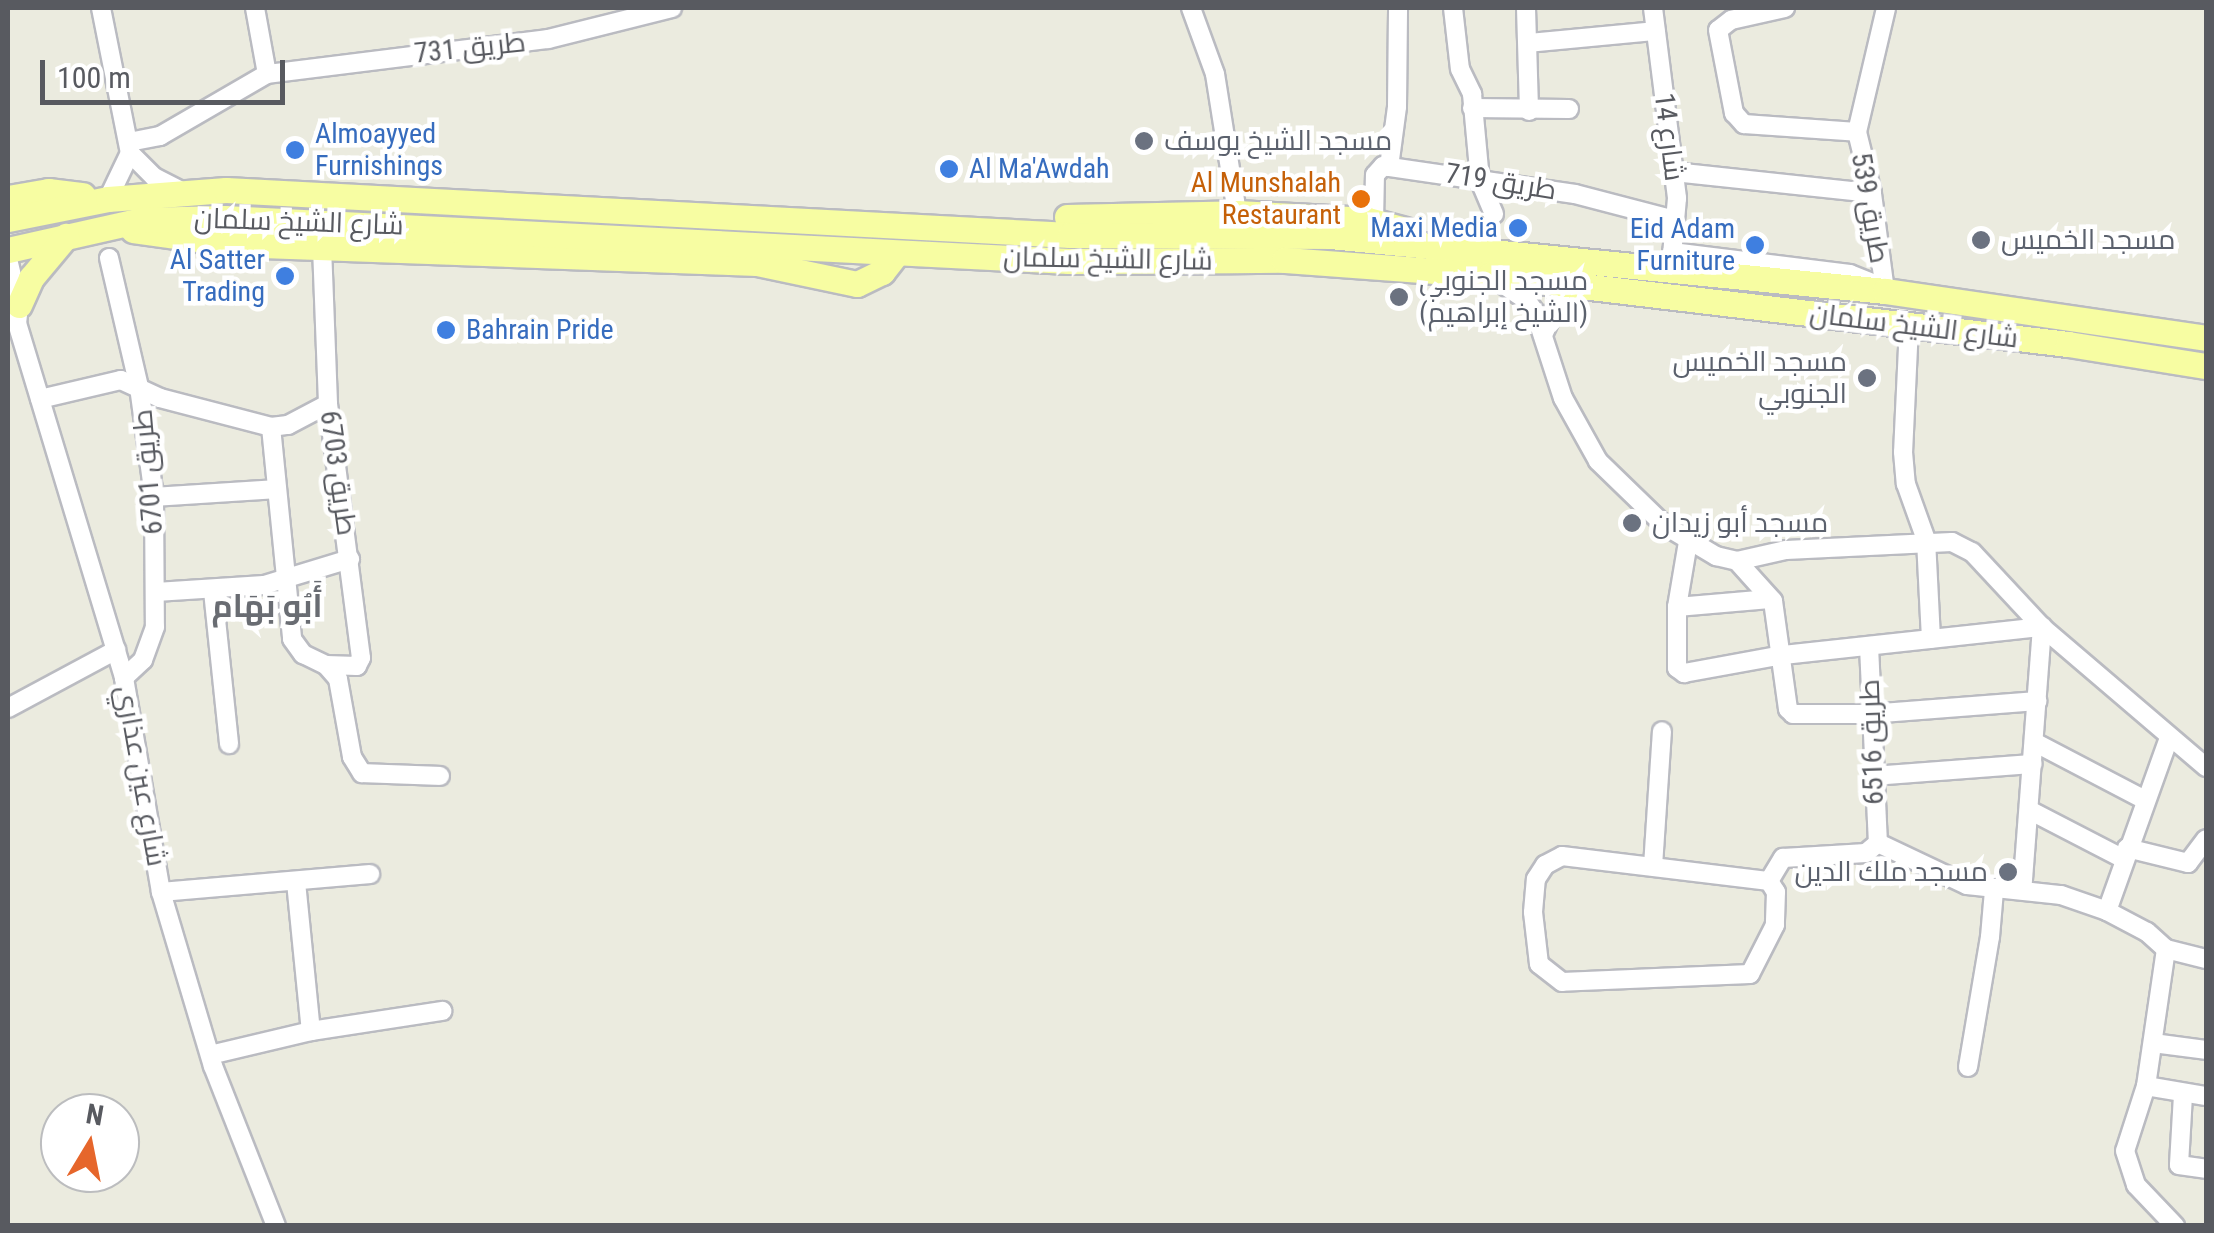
<!DOCTYPE html>
<meta charset="utf-8">
<style>
body{margin:0}
#map{position:relative;width:2214px;height:1233px;overflow:hidden;background:#ebebdf;font-family:"Roboto Condensed",Cairo,sans-serif}
div>[style]{position:absolute}
.roads{filter:drop-shadow(2px 0 #babbc1) drop-shadow(-2px 0 #babbc1) drop-shadow(0 2px #babbc1) drop-shadow(0 -2px #babbc1)}
.minor>*{height:18px;margin:-9px;padding:0 9px;transform-origin:9px;border-radius:9px;background:#fff}
.primary>*{height:25px;margin:-12.5px;padding:0 12.5px;transform-origin:12.5px;border-radius:12.5px;background:#f7fda2}
.dots>*{width:28px;height:28px;translate:-50% -50%;box-sizing:border-box;border:5px solid #fff;border-radius:50%}
span{translate:-50% -50%;white-space:nowrap;text-align:center;line-height:1.15;-webkit-text-stroke:9px #fff;paint-order:stroke}
.street-label{font-size:28px;color:#585a60}
.shop-label{font-size:28px;color:#366cbe}
.left{translate:0 -50%;text-align:left}
.right{translate:-100% -50%;text-align:right}
.worship-label{font-size:28px;color:#5b616d}
.food-label{font-size:28px;color:#c56008}
.quarter-label{font-size:32px;color:#696c72;font-weight:700}
.frame{position:absolute;inset:0;border:10px solid #585a60;pointer-events:none}
.north{position:absolute;left:40px;top:1093px;width:100px;height:100px;box-sizing:border-box;background:#fff;border:2px solid #bcbdbf;border-radius:50%;rotate:10deg;font-size:28px;font-weight:700;line-height:40px;text-align:center;color:#585a60}
.north::after{content:'';display:block;margin:auto;width:35px;height:45px;background:#e6662b;clip-path:polygon(50% 0,100% 100%,50% 72%,0 100%)}
.scale{position:absolute;left:40px;top:60px;width:245px;height:45px;box-sizing:border-box;border:5px solid #585a60;border-top:0;padding-left:12px;font-size:30px;line-height:35px;white-space:nowrap;color:#585a60;-webkit-text-stroke:8px #fff;paint-order:stroke}
</style>
<div id="map">
<div class="roads">
<div class="minor">
<i style="left:101px;top:8px;width:148px;rotate:78.7deg"></i>
<i style="left:130px;top:153px;width:51px;rotate:115.6deg"></i>
<i style="left:1191px;top:8px;width:70px;rotate:70deg"></i>
<i style="left:1215px;top:74px;width:141px;rotate:81deg"></i>
<i style="left:1453px;top:8px;width:61px;rotate:83.5deg"></i>
<i style="left:1460px;top:69px;width:28px;rotate:64deg"></i>
<i style="left:1472px;top:94px;width:87px;rotate:84.7deg"></i>
<i style="left:1480px;top:181px;width:36px;rotate:67deg"></i>
<i style="left:1526px;top:8px;width:103px;rotate:88.3deg"></i>
<i style="left:1653px;top:8px;width:192px;rotate:82.8deg"></i>
<i style="left:1677px;top:198px;width:69px;rotate:95deg"></i>
<i style="left:1785px;top:8px;width:55px;rotate:167.5deg"></i>
<i style="left:1731px;top:20px;width:16px;rotate:142deg"></i>
<i style="left:1718px;top:30px;width:85px;rotate:79.1deg"></i>
<i style="left:1734px;top:113px;width:15px;rotate:48deg"></i>
<i style="left:1744px;top:124px;width:113px;rotate:4deg"></i>
<i style="left:1528px;top:43px;width:128px;rotate:-5.4deg"></i>
<i style="left:267px;top:74px;width:283px;rotate:-7.1deg"></i>
<i style="left:548px;top:39px;width:128px;rotate:-14deg"></i>
<i style="left:1472px;top:108px;width:97px;rotate:0.6deg"></i>
<i style="left:129px;top:142px;width:32px;rotate:-11deg"></i>
<i style="left:160px;top:136px;width:124px;rotate:-30.1deg"></i>
<i style="left:267px;top:74px;width:67px;rotate:-100.3deg"></i>
<i style="left:130px;top:153px;width:34px;rotate:45deg"></i>
<i style="left:154px;top:177px;width:33px;rotate:27deg"></i>
<i style="left:1389px;top:167px;width:61px;rotate:-82.4deg"></i>
<i style="left:1397px;top:107px;width:99px;rotate:-89.4deg"></i>
<i style="left:1674px;top:172px;width:199px;rotate:6.1deg"></i>
<i style="left:1374px;top:221px;width:46px;rotate:-88.8deg"></i>
<i style="left:1375px;top:175px;width:12px;rotate:-48deg"></i>
<i style="left:1383px;top:166px;width:194px;rotate:8.3deg"></i>
<i style="left:1575px;top:194px;width:103px;rotate:14.6deg"></i>
<i style="left:322px;top:247px;width:157px;rotate:87.8deg"></i>
<i style="left:328px;top:404px;width:256px;rotate:82.6deg"></i>
<i style="left:361px;top:658px;width:9px;rotate:117deg"></i>
<i style="left:357px;top:666px;width:31px;rotate:-178deg"></i>
<i style="left:1672px;top:252px;width:179px;rotate:7deg"></i>
<i style="left:1850px;top:274px;width:29px;rotate:22deg"></i>
<i style="left:109px;top:258px;width:132px;rotate:76.9deg"></i>
<i style="left:139px;top:387px;width:111px;rotate:82.2deg"></i>
<i style="left:154px;top:497px;width:130px;rotate:89.6deg"></i>
<i style="left:155px;top:627px;width:35px;rotate:110deg"></i>
<i style="left:143px;top:660px;width:26px;rotate:137deg"></i>
<i style="left:8px;top:259px;width:47px;rotate:76.6deg"></i>
<i style="left:19px;top:305px;width:18px;rotate:96deg"></i>
<i style="left:17px;top:323px;width:371px;rotate:73.2deg"></i>
<i style="left:124px;top:678px;width:217px;rotate:80.2deg"></i>
<i style="left:161px;top:892px;width:182px;rotate:73.4deg"></i>
<i style="left:213px;top:1066px;width:172px;rotate:68.5deg"></i>
<i style="left:1491px;top:276px;width:42px;rotate:34.4deg"></i>
<i style="left:1526px;top:300px;width:15px;rotate:53deg"></i>
<i style="left:1535px;top:312px;width:90px;rotate:72deg"></i>
<i style="left:1563px;top:398px;width:72px;rotate:60.9deg"></i>
<i style="left:1598px;top:461px;width:92px;rotate:44.1deg"></i>
<i style="left:1664px;top:525px;width:61px;rotate:30.8deg"></i>
<i style="left:1716px;top:556px;width:22px;rotate:13deg"></i>
<i style="left:1737px;top:561px;width:54px;rotate:48deg"></i>
<i style="left:1773px;top:601px;width:109px;rotate:82.1deg"></i>
<i style="left:1788px;top:709px;width:7px;rotate:45deg"></i>
<i style="left:1793px;top:714px;width:76px"></i>
<i style="left:1869px;top:714px;width:169px;rotate:-4.4deg"></i>
<i style="left:1885px;top:291px;width:99px;rotate:-97.6deg"></i>
<i style="left:1872px;top:193px;width:63px;rotate:-103.8deg"></i>
<i style="left:1857px;top:132px;width:127px;rotate:-76.8deg"></i>
<i style="left:1909px;top:326px;width:126px;rotate:92.7deg"></i>
<i style="left:1903px;top:452px;width:32px;rotate:85deg"></i>
<i style="left:1906px;top:484px;width:59px;rotate:70.3deg"></i>
<i style="left:1926px;top:540px;width:99px;rotate:87.1deg"></i>
<i style="left:1543px;top:335px;width:41px;rotate:-65.3deg"></i>
<i style="left:1560px;top:298px;width:24px;rotate:-30deg"></i>
<i style="left:40px;top:399px;width:83px;rotate:-13.2deg"></i>
<i style="left:121px;top:380px;width:43px;rotate:24.8deg"></i>
<i style="left:160px;top:398px;width:115px;rotate:14.6deg"></i>
<i style="left:271px;top:427px;width:17px;rotate:-7deg"></i>
<i style="left:288px;top:425px;width:45px;rotate:-27.7deg"></i>
<i style="left:271px;top:427px;width:213px;rotate:84.3deg"></i>
<i style="left:292px;top:639px;width:19px;rotate:54deg"></i>
<i style="left:303px;top:654px;width:25px;rotate:26deg"></i>
<i style="left:326px;top:665px;width:18px;rotate:49deg"></i>
<i style="left:338px;top:679px;width:79px;rotate:79.8deg"></i>
<i style="left:352px;top:757px;width:19px;rotate:58deg"></i>
<i style="left:362px;top:773px;width:78px;rotate:2.2deg"></i>
<i style="left:154px;top:497px;width:123px;rotate:-3.7deg"></i>
<i style="left:1688px;top:542px;width:66px;rotate:99.6deg"></i>
<i style="left:1677px;top:607px;width:61px;rotate:90deg"></i>
<i style="left:1677px;top:668px;width:9px;rotate:36deg"></i>
<i style="left:1684px;top:673px;width:101px;rotate:-10.3deg"></i>
<i style="left:1783px;top:655px;width:261px;rotate:-6.2deg"></i>
<i style="left:2042px;top:627px;width:264px;rotate:94.3deg"></i>
<i style="left:1737px;top:561px;width:50px;rotate:-12.7deg"></i>
<i style="left:1786px;top:550px;width:166px;rotate:-2.8deg"></i>
<i style="left:1952px;top:542px;width:22px;rotate:27deg"></i>
<i style="left:1972px;top:552px;width:103px;rotate:47deg"></i>
<i style="left:2042px;top:627px;width:216px;rotate:40.5deg"></i>
<i style="left:213px;top:591px;width:154px;rotate:84deg"></i>
<i style="left:156px;top:592px;width:108px;rotate:-3.7deg"></i>
<i style="left:264px;top:585px;width:90px;rotate:-16.8deg"></i>
<i style="left:1677px;top:607px;width:93px;rotate:-4.9deg"></i>
<i style="left:1869px;top:646px;width:197px;rotate:87.4deg"></i>
<i style="left:1878px;top:843px;width:98px;rotate:25.3deg"></i>
<i style="left:1967px;top:885px;width:95px;rotate:6.1deg"></i>
<i style="left:2061px;top:895px;width:49px;rotate:19.2deg"></i>
<i style="left:2107px;top:911px;width:45px;rotate:27.7deg"></i>
<i style="left:2147px;top:932px;width:25px;rotate:42deg"></i>
<i style="left:2166px;top:949px;width:41px;rotate:14deg"></i>
<i style="left:8px;top:708px;width:123px;rotate:-28.2deg"></i>
<i style="left:2036px;top:743px;width:123px;rotate:27.6deg"></i>
<i style="left:1872px;top:776px;width:161px;rotate:-4.3deg"></i>
<i style="left:2031px;top:811px;width:105px;rotate:27.3deg"></i>
<i style="left:2127px;top:848px;width:63px;rotate:13.8deg"></i>
<i style="left:2188px;top:863px;width:30px;rotate:-53deg"></i>
<i style="left:1653px;top:866px;width:135px;rotate:-86.2deg"></i>
<i style="left:1769px;top:881px;width:13px;rotate:58deg"></i>
<i style="left:1776px;top:892px;width:33px;rotate:92deg"></i>
<i style="left:1775px;top:925px;width:55px;rotate:117deg"></i>
<i style="left:1750px;top:974px;width:188px;rotate:177.6deg"></i>
<i style="left:1562px;top:982px;width:29px;rotate:-142deg"></i>
<i style="left:1539px;top:964px;width:52px;rotate:-96.6deg"></i>
<i style="left:1533px;top:912px;width:33px;rotate:-85deg"></i>
<i style="left:1536px;top:879px;width:17px;rotate:-57deg"></i>
<i style="left:1545px;top:865px;width:19px;rotate:-28deg"></i>
<i style="left:1562px;top:856px;width:209px;rotate:6.9deg"></i>
<i style="left:1769px;top:881px;width:27px;rotate:-59deg"></i>
<i style="left:1783px;top:858px;width:83px;rotate:-3.4deg"></i>
<i style="left:1866px;top:853px;width:16px;rotate:-40deg"></i>
<i style="left:296px;top:882px;width:150px;rotate:84.3deg"></i>
<i style="left:161px;top:892px;width:210px;rotate:-4.9deg"></i>
<i style="left:2107px;top:911px;width:184px;rotate:-70.3deg"></i>
<i style="left:2166px;top:949px;width:138px;rotate:98.3deg"></i>
<i style="left:2146px;top:1086px;width:68px;rotate:107.9deg"></i>
<i style="left:2125px;top:1151px;width:36px;rotate:72deg"></i>
<i style="left:2136px;top:1185px;width:57px;rotate:46.4deg"></i>
<i style="left:2153px;top:1043px;width:53px;rotate:7.5deg"></i>
<i style="left:210px;top:1055px;width:104px;rotate:-13.4deg"></i>
<i style="left:311px;top:1031px;width:133px;rotate:-8.7deg"></i>
<i style="left:1968px;top:1067px;width:132px;rotate:-80.4deg"></i>
<i style="left:1990px;top:937px;width:47px;rotate:-85.1deg"></i>
<i style="left:2146px;top:1086px;width:61px;rotate:9.5deg"></i>
<i style="left:2183px;top:1095px;width:70px;rotate:93.3deg"></i>
<i style="left:2179px;top:1165px;width:27px;rotate:8deg"></i>
</div>
<div class="primary">
<i style="left:8px;top:198px;width:41px;rotate:-9.9deg"></i>
<i style="left:48px;top:191px;width:35px;rotate:7deg"></i>
<i style="left:1067px;top:217px;width:170px;rotate:-1.3deg"></i>
<i style="left:1237px;top:213px;width:131px;rotate:3.1deg"></i>
<i style="left:1368px;top:220px;width:38px;rotate:15deg"></i>
<i style="left:8px;top:219px;width:102px;rotate:-11.3deg"></i>
<i style="left:108px;top:199px;width:118px;rotate:-4.4deg"></i>
<i style="left:226px;top:190px;width:845px;rotate:3.05deg"></i>
<i style="left:1070px;top:235px;width:260px;rotate:0.2deg"></i>
<i style="left:1330px;top:236px;width:558px;rotate:5.66deg"></i>
<i style="left:1885px;top:291px;width:324px;rotate:8.3deg"></i>
<i style="left:133px;top:230px;width:102px;rotate:7.9deg"></i>
<i style="left:234px;top:244px;width:523px;rotate:2.08deg"></i>
<i style="left:757px;top:263px;width:102px;rotate:11.9deg"></i>
<i style="left:857px;top:284px;width:28px;rotate:-26deg"></i>
<i style="left:882px;top:272px;width:24px;rotate:-52deg"></i>
<i style="left:8px;top:250px;width:136px;rotate:-12.7deg"></i>
<i style="left:141px;top:220px;width:83px;rotate:-1.4deg"></i>
<i style="left:224px;top:218px;width:846px;rotate:2.91deg"></i>
<i style="left:1069px;top:261px;width:215px;rotate:-0.3deg"></i>
<i style="left:1284px;top:260px;width:207px;rotate:4.2deg"></i>
<i style="left:1490px;top:275px;width:582px;rotate:6.81deg"></i>
<i style="left:2068px;top:344px;width:140px;rotate:9.1deg"></i>
<i style="left:19px;top:305px;width:30px;rotate:-66deg"></i>
<i style="left:31px;top:278px;width:55px;rotate:-50.2deg"></i>
</div>
</div>
<div class="dots">
<i style="left:1144px;top:141px;background:#6b7280"></i>
<i style="left:295px;top:150px;background:#3f7fe0"></i>
<i style="left:949px;top:169px;background:#3f7fe0"></i>
<i style="left:1361px;top:199px;background:#e8710a"></i>
<i style="left:1518px;top:228px;background:#3f7fe0"></i>
<i style="left:1981px;top:240px;background:#6b7280"></i>
<i style="left:1755px;top:245px;background:#3f7fe0"></i>
<i style="left:285px;top:276px;background:#3f7fe0"></i>
<i style="left:1399px;top:297px;background:#6b7280"></i>
<i style="left:446px;top:330px;background:#3f7fe0"></i>
<i style="left:1867px;top:378px;background:#6b7280"></i>
<i style="left:1632px;top:523px;background:#6b7280"></i>
<i style="left:2008px;top:872px;background:#6b7280"></i>
</div>
<div class="street-label">
<span style="left:470px;top:48px;rotate:-6deg">طريق 731</span>
<span style="left:1669px;top:137px;rotate:83deg">شارع 14</span>
<span style="left:1501px;top:182px;rotate:9deg">طريق 719</span>
<span style="left:1870px;top:208px;rotate:80deg">طريق 539</span>
<span style="left:299px;top:222px;rotate:2deg">شارع الشيخ سلمان</span>
<span style="left:1108px;top:259px;rotate:1deg">شارع الشيخ سلمان</span>
<span style="left:1914px;top:326px;rotate:7deg">شارع الشيخ سلمان</span>
<span style="left:148px;top:472px;rotate:-95deg">طريق 6701</span>
<span style="left:338px;top:473px;rotate:82deg">طريق 6703</span>
<span style="left:1872px;top:742px;rotate:-92deg">طريق 6516</span>
<span style="left:141px;top:776px;rotate:80deg">شارع عين عذاري</span>
</div>
<div class="shop-label">
<span class="left" style="left:315px;top:150px">Almoayyed<br>Furnishings</span>
<span class="left" style="left:969px;top:169px">Al Ma'Awdah</span>
<span class="right" style="left:1498px;top:228px">Maxi Media</span>
<span class="right" style="left:1735px;top:245px">Eid Adam<br>Furniture</span>
<span class="right" style="left:265px;top:276px">Al Satter<br>Trading</span>
<span class="left" style="left:466px;top:330px">Bahrain Pride</span>
</div>
<div class="worship-label">
<span class="left" style="left:1164px;top:141px">مسجد الشيخ يوسف</span>
<span class="left" style="left:2001px;top:240px">مسجد الخميس</span>
<span class="left" style="left:1419px;top:297px">مسجد الجنوبي<br>(الشيخ إبراهيم)</span>
<span class="right" style="left:1847px;top:378px">مسجد الخميس<br>الجنوبي</span>
<span class="left" style="left:1652px;top:523px">مسجد أبو زيدان</span>
<span class="right" style="left:1988px;top:872px">مسجد ملك الدين</span>
</div>
<div class="food-label">
<span class="right" style="left:1341px;top:199px">Al Munshalah<br>Restaurant</span>
</div>
<div class="quarter-label">
<span style="left:267px;top:606px">أَبُو بَهَام</span>
</div>
<div class="frame"></div>
<div class="north">N</div>
<div class="scale">100 m</div>
</div>
